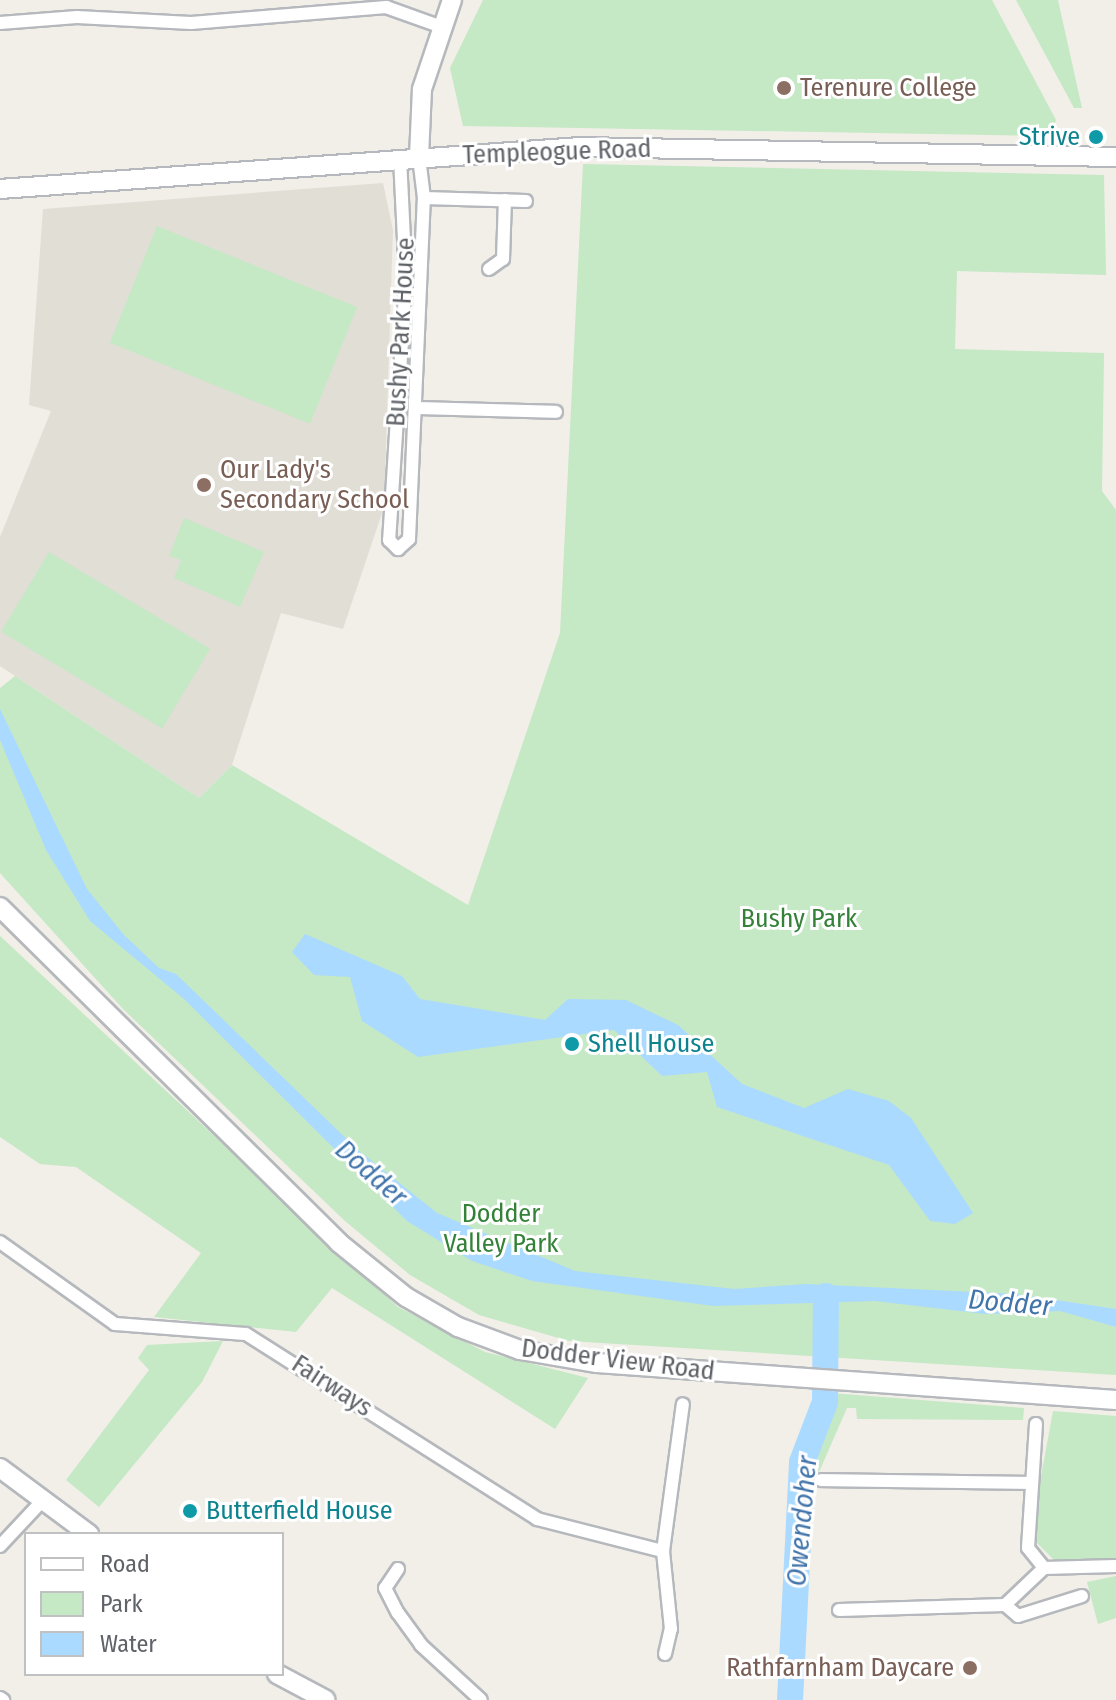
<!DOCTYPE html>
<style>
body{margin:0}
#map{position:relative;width:1116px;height:1700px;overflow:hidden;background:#f1efe8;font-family:"Fira Sans Condensed",sans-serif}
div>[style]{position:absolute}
.education>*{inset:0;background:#e1ded6}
.green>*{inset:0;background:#c5e8c5;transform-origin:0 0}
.water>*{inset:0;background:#aadaff}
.river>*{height:26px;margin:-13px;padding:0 13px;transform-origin:13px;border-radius:13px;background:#aadaff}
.roads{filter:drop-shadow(2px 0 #b5b8bc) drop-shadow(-2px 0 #b5b8bc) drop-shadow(0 2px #b5b8bc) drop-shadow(0 -2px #b5b8bc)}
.street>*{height:12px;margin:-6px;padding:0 6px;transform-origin:6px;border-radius:6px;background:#fff}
.secondary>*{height:18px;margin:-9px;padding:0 9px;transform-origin:9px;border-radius:9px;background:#fff}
.dots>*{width:22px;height:22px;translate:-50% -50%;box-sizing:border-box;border:4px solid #fff;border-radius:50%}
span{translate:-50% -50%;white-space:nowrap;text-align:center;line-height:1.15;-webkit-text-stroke:6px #fff;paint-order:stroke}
.education-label{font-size:26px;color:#785e54}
.left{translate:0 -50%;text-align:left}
.right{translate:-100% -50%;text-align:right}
.culture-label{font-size:26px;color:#0d838f}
.street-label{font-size:26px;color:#5f6368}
.park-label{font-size:26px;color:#348238}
.water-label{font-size:28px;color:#4174aa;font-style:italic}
.legend{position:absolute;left:24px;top:1532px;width:260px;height:144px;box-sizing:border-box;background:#fff;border:2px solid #bfc1c3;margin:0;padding:10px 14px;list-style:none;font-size:24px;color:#5f6368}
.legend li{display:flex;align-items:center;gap:16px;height:40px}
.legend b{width:40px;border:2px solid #bfc1c3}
</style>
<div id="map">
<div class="education">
<i style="clip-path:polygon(383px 183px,393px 230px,384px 507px,343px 629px,281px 613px,232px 765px,199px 798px,0 666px,0 537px,51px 411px,29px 405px,43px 209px)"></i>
</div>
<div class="green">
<i style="clip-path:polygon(483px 0,992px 0,1056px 120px,1050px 136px,463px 126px,450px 68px)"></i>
<i style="clip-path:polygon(1016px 0,1058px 0,1082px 108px,1074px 108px)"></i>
<i style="clip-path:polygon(583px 164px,1104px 175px,1106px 275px,957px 271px,955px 349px,1104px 353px,1102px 491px,1116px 510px,1116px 1375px,569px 1341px,479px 1315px,410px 1275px,345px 1221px,123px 1009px,0 873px,0 688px,15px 676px,199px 798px,232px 765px,468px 905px,560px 633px)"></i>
<i style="left:157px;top:226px;width:216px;height:126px;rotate:22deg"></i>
<i style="clip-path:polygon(184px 518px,264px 552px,240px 607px,174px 578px,181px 560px,169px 556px)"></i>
<i style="left:49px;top:552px;width:188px;height:93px;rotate:31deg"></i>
<i style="clip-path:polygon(0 936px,398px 1307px,485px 1352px,588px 1378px,555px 1429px,332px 1288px,296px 1332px,154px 1317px,201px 1253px,76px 1167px,40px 1164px,0 1137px)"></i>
<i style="clip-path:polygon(223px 1341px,202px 1382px,99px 1507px,66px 1480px,149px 1370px,138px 1358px,147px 1345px)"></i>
<i style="clip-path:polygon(830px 1393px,1024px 1408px,1023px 1420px,857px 1419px,856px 1408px,847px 1408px,816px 1479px,804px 1463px)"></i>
<i style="clip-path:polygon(1053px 1411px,1116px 1416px,1116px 1563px,1059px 1565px,1030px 1536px)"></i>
<i style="clip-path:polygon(1116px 1576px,1116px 1618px,1098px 1624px,1087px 1582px)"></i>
</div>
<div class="water">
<i style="clip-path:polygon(0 709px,87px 889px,124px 935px,159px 968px,176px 974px,358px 1150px,437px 1213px,575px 1271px,734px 1289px,806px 1284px,1016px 1294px,1116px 1309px,1116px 1327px,1060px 1311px,985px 1314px,875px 1301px,713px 1306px,532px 1281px,472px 1261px,407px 1221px,184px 999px,90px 921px,46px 850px,0 740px)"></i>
<i style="clip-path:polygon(305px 934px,402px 976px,420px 999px,545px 1020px,568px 999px,626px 1000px,678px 1025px,742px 1084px,804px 1108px,848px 1089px,889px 1101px,911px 1118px,973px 1213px,955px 1224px,930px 1221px,889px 1165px,717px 1107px,707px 1072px,662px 1076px,614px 1030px,418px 1057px,362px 1021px,350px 977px,314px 975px,292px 952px)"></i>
</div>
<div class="river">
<i style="left:790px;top:1700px;width:238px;rotate:-87.1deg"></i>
<i style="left:802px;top:1462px;width:64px;rotate:-69deg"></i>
<i style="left:825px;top:1402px;width:106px;rotate:-89.5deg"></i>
</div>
<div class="roads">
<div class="street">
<i style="left:0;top:23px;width:77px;rotate:-4.5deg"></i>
<i style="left:77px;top:17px;width:114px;rotate:3deg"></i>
<i style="left:191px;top:23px;width:196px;rotate:-4.7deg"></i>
<i style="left:386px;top:7px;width:56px;rotate:19.7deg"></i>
<i style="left:400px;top:158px;width:121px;rotate:87.2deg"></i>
<i style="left:406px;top:279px;width:262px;rotate:93.7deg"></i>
<i style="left:389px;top:540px;width:13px;rotate:45deg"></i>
<i style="left:398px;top:549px;width:15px;rotate:-42deg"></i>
<i style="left:409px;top:539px;width:341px;rotate:-87.5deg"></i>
<i style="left:424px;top:198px;width:41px;rotate:-97deg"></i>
<i style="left:424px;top:198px;width:102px;rotate:1.7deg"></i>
<i style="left:489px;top:269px;width:17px;rotate:-36deg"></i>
<i style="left:503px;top:259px;width:59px;rotate:-88.1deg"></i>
<i style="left:415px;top:408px;width:141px;rotate:1.6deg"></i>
<i style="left:0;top:1242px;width:141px;rotate:35.5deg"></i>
<i style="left:115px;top:1324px;width:131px;rotate:4.4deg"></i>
<i style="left:246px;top:1334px;width:345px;rotate:32.4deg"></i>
<i style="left:537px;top:1519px;width:130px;rotate:14.3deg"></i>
<i style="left:1036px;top:1424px;width:124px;rotate:93.7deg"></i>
<i style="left:1028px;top:1548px;width:26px;rotate:51deg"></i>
<i style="left:1044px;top:1568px;width:72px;rotate:-1.6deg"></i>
<i style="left:821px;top:1480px;width:207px;rotate:0.8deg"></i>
<i style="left:0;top:1546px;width:63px;rotate:-46.9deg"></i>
<i style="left:398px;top:1569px;width:23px;rotate:124deg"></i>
<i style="left:385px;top:1588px;width:28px;rotate:63deg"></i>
<i style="left:398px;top:1613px;width:39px;rotate:54deg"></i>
<i style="left:421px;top:1645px;width:81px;rotate:42.5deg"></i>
<i style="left:1005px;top:1605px;width:54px;rotate:-43.5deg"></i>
<i style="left:839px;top:1610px;width:166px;rotate:-1.7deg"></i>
<i style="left:1005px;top:1605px;width:17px;rotate:40deg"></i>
<i style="left:1018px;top:1616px;width:67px;rotate:-17.4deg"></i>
<i style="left:665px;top:1654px;width:26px;rotate:-77deg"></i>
<i style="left:671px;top:1629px;width:78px;rotate:-95.9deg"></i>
<i style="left:663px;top:1551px;width:148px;rotate:-82.3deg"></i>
<i style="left:0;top:1698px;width:4px;rotate:34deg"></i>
</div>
<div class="secondary">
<i style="left:419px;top:157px;width:68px;rotate:-87.5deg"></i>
<i style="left:422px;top:89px;width:94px;rotate:-71.4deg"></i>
<i style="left:0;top:189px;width:582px;rotate:-4.14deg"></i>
<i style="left:580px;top:147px;width:536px;rotate:1.07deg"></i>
<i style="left:0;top:907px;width:476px;rotate:44.7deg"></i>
<i style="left:338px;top:1242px;width:87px;rotate:39deg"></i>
<i style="left:406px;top:1297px;width:60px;rotate:30deg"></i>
<i style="left:458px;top:1327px;width:66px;rotate:20.4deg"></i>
<i style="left:520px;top:1350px;width:78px;rotate:9.6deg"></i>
<i style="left:597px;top:1363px;width:520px;rotate:4.08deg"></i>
<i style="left:0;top:1468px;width:111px;rotate:36.6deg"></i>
<i style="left:277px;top:1674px;width:55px;rotate:28deg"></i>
</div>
</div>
<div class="dots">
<i style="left:784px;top:88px;background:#8d6e63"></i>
<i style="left:1096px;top:137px;background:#0f9aa8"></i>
<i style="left:204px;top:485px;background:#8d6e63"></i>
<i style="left:572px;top:1044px;background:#0f9aa8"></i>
<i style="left:190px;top:1511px;background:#0f9aa8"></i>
<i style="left:970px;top:1668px;background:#8d6e63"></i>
</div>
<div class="education-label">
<span class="left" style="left:800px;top:88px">Terenure College</span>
<span class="left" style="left:220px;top:485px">Our Lady's<br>Secondary School</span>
<span class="right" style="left:954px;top:1668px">Rathfarnham Daycare</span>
</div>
<div class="culture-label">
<span class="right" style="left:1080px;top:137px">Strive</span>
<span class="left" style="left:588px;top:1044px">Shell House</span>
<span class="left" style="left:206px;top:1511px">Butterfield House</span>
</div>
<div class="street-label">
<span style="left:557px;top:152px;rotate:-2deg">Templeogue Road</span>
<span style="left:401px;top:332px;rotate:-87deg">Bushy Park House</span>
<span style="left:618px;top:1360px;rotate:7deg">Dodder View Road</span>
<span style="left:332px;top:1386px;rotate:33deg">Fairways</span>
</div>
<div class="park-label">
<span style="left:799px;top:919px">Bushy Park</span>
<span style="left:501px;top:1229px">Dodder<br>Valley Park</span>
</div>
<div class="water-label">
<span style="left:371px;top:1173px;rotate:41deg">Dodder</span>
<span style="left:1010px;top:1303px;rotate:5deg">Dodder</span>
<span style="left:802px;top:1521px;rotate:-85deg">Owendoher</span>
</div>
<ul class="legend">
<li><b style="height:10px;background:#fff"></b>Road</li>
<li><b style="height:22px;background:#c5e8c5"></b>Park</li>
<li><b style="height:22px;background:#aadaff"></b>Water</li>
</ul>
</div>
